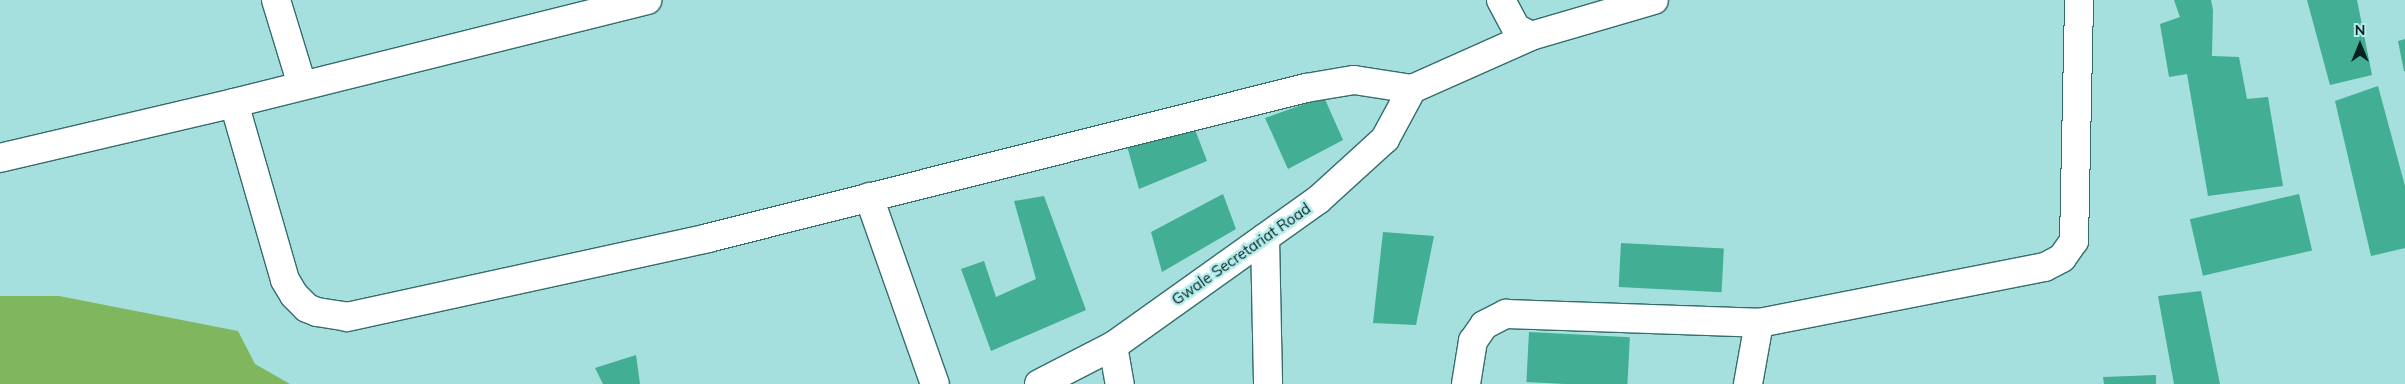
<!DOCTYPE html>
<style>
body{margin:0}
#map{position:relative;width:2405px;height:384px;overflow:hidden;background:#a5dfde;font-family:Mulish,sans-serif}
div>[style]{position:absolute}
.water>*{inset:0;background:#80b65d}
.building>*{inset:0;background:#42ae94;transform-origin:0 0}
.roads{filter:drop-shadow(1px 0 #356d6c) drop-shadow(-1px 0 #356d6c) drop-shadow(0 1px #356d6c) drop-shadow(0 -1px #356d6c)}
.minor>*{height:28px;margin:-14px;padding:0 14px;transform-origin:14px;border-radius:14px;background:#fff}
span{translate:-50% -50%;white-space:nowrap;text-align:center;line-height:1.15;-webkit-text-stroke:5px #b2eceb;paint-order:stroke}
.street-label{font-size:15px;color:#092121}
.north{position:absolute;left:2335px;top:20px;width:50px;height:50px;-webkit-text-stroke:4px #b2eceb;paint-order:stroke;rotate:0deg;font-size:14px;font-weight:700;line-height:20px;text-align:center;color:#092121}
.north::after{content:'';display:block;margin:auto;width:18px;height:22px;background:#092121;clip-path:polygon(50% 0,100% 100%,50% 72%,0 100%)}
</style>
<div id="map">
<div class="water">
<i style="clip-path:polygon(0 296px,59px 296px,238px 331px,255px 364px,290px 384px,0 384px)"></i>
</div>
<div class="building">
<i style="clip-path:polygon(2174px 0,2211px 0,2213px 10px,2212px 56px,2239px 57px,2247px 99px,2268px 97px,2283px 186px,2208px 196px,2187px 74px,2169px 77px,2160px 24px,2180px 17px)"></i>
<i style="clip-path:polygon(2307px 0,2357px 0,2372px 75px,2330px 85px)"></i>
<i style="clip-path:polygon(2405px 39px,2405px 71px,2404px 71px,2398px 41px)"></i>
<i style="clip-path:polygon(2378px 86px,2405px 186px,2405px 248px,2371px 256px,2335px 101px)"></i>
<i style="clip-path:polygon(1324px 97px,1343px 140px,1288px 169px,1265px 118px)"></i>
<i style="clip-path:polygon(1194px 127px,1207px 161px,1139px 189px,1127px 146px)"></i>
<i style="clip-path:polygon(1223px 194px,1236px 229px,1162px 272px,1151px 232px)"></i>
<i style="left:2299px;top:194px;width:58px;height:112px;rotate:77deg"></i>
<i style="clip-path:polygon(1044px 196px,1086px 310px,991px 351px,961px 269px,984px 261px,996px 297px,1036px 279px,1014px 201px)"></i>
<i style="clip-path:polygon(1383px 232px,1434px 236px,1416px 325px,1373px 323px)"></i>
<i style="left:1621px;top:243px;width:103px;height:44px;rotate:3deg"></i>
<i style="clip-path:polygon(2201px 291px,2220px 384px,2174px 384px,2158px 296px)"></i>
<i style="left:1529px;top:332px;width:101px;height:50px;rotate:3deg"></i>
<i style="clip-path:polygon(636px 355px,640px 384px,603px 384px,595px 368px)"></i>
<i style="clip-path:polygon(2156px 375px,2156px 384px,2104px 384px,2103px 377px)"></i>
</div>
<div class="roads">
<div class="minor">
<i style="left:276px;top:0;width:89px;rotate:73deg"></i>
<i style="left:1501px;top:0;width:32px;rotate:62deg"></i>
<i style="left:1516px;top:28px;width:17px;rotate:28deg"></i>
<i style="left:234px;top:103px;width:184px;rotate:73.9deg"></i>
<i style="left:285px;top:280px;width:17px;rotate:59deg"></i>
<i style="left:294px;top:295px;width:18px;rotate:45deg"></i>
<i style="left:307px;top:308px;width:11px;rotate:22deg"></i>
<i style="left:317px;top:312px;width:30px;rotate:9deg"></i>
<i style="left:347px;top:317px;width:370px;rotate:-12.3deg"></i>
<i style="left:708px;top:238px;width:617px;rotate:-14.08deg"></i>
<i style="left:1306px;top:88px;width:49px;rotate:-9.5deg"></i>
<i style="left:1354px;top:80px;width:59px;rotate:8.8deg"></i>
<i style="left:1412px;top:89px;width:130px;rotate:-24deg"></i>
<i style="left:1531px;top:36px;width:128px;rotate:-16.3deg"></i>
<i style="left:0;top:158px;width:240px;rotate:-13.2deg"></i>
<i style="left:234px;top:103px;width:426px;rotate:-14deg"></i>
<i style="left:869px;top:197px;width:198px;rotate:70.6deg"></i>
<i style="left:1265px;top:238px;width:146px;rotate:88.8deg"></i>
<i style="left:1113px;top:346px;width:39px;rotate:80deg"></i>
<i style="left:1039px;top:384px;width:83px;rotate:-27.2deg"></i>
<i style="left:1113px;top:346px;width:252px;rotate:-35.5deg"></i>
<i style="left:1318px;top:200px;width:91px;rotate:-42.3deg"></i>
<i style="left:1385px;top:139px;width:57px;rotate:-61.6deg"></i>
<i style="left:1466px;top:384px;width:44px;rotate:-80.8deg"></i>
<i style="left:1473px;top:341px;width:19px;rotate:-55deg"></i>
<i style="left:1484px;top:325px;width:25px;rotate:-27deg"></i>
<i style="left:1506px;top:314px;width:253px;rotate:2deg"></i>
<i style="left:1759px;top:323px;width:291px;rotate:-11.1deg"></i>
<i style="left:2045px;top:267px;width:19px;rotate:-28deg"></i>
<i style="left:2062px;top:258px;width:21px;rotate:-55deg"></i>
<i style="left:2074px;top:241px;width:241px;rotate:-88.8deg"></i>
<i style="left:1748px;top:384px;width:62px;rotate:-79.8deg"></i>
</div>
</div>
<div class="street-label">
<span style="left:1241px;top:254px;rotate:-35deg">Gwale Secretariat Road</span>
</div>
<div class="north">N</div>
</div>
